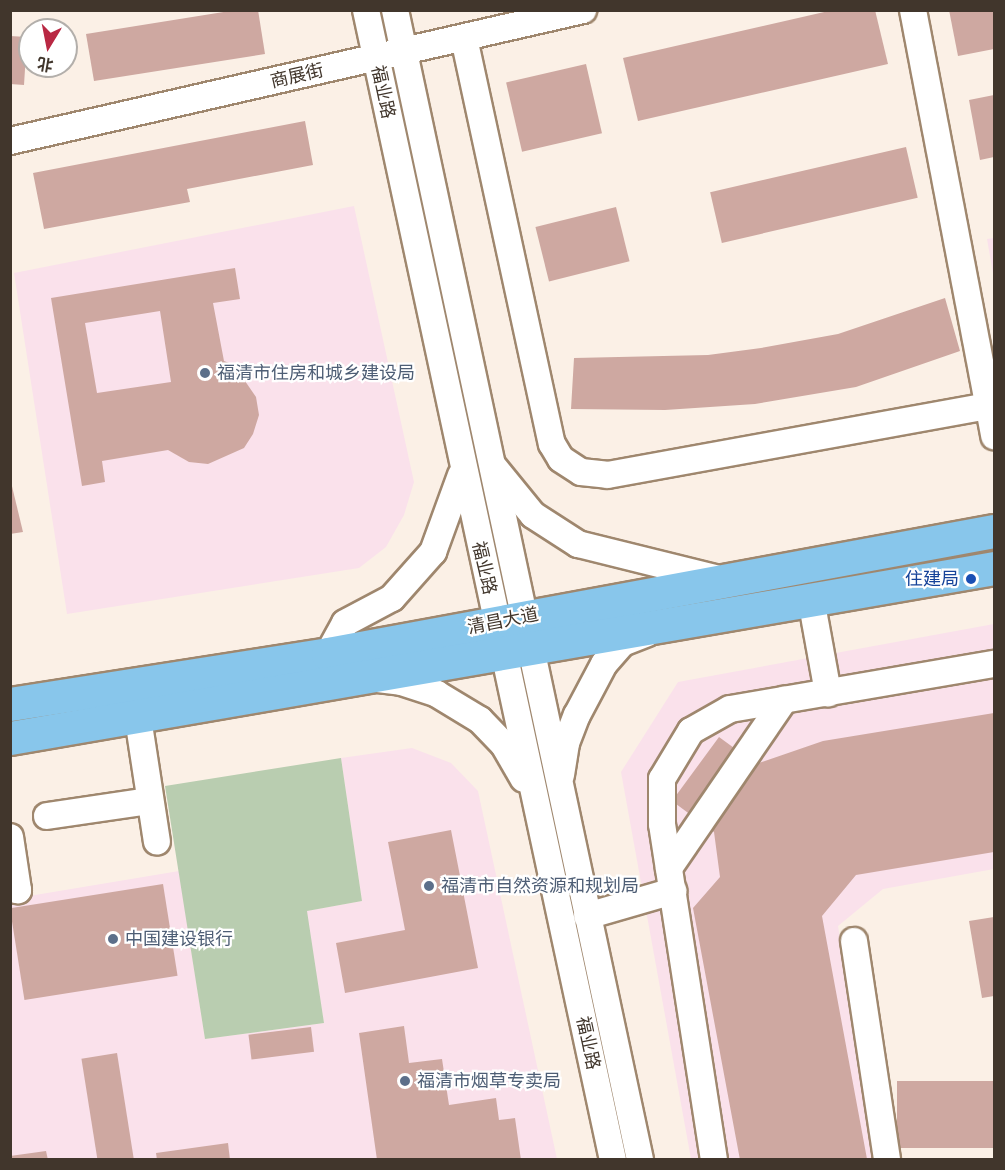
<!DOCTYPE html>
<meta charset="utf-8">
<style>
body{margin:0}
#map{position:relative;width:1005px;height:1170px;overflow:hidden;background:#fbf0e6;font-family:"DM Sans","Noto Sans SC",sans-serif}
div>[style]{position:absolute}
.commercial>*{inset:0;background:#fae1eb}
.green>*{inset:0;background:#b9cdb0}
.building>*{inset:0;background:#cea8a1;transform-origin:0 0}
.roads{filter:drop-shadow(2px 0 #9f876e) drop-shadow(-2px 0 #9f876e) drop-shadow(0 2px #9f876e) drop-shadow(0 -2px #9f876e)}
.minor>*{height:26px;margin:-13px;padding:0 13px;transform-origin:13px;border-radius:13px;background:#fff}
.major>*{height:33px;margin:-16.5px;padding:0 16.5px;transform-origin:16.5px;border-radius:16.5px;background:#88c6eb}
.dots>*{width:16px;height:16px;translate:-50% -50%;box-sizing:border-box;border:3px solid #fff;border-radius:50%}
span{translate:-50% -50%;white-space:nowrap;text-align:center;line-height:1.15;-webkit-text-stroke:4.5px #fff;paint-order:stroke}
.street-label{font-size:18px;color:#41362c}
.service-label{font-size:18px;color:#4e5e75}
.left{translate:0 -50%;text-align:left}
.transit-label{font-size:18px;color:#164399}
.right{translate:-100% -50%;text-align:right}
.frame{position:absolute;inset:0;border:12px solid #41362c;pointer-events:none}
.north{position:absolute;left:18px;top:18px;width:60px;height:60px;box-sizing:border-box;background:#fff;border:2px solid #b3afab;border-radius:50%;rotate:190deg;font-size:16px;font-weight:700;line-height:24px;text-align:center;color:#41362c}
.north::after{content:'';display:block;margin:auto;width:21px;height:27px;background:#b92843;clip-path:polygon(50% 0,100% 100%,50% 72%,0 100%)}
</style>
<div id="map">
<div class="commercial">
<i style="clip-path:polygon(354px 206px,414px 482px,404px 515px,386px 547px,359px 568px,67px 614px,14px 273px)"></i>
<i style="clip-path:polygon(994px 238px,994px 279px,987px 239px)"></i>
<i style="clip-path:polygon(994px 624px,994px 869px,883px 889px,838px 926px,875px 1159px,691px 1159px,621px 772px,678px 682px)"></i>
<i style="clip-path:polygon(412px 748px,451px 763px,478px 791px,557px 1159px,11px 1160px,11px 899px,179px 871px,205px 1039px,324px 1023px,306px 911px,362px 901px,341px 758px)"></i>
</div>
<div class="green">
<i style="clip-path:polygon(341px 758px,362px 901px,307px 911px,324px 1023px,205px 1039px,165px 786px)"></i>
</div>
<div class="building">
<i style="clip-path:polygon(236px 10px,258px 10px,265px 54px,94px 81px,86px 34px)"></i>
<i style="clip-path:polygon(833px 10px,875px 10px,888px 64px,638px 121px,623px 58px)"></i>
<i style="clip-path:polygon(949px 10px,994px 10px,994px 49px,958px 56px)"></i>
<i style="clip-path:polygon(10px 36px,27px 37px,24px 85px,10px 84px)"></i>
<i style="left:586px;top:64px;width:71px;height:82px;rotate:77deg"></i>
<i style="clip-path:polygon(994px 95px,994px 157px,980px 160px,969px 100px)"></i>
<i style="clip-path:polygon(305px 121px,313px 165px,187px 189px,190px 202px,44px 229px,33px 173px)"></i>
<i style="left:906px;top:147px;width:52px;height:201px;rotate:77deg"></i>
<i style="left:616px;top:207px;width:56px;height:83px;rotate:76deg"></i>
<i style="clip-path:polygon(evenodd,235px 268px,240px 299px,213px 303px,224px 361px,234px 365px,256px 397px,259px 415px,253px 434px,244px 448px,208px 464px,189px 462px,168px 450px,102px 461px,105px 482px,82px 486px,51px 298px,235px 268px,160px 311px,171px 382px,97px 393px,85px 323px,160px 311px)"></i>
<i style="clip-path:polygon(945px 298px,960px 351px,856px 387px,755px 404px,665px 410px,571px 409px,574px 358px,708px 355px,761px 348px,838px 334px)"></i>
<i style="clip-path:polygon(10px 478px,23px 532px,10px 534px)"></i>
<i style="clip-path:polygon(994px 713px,994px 852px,856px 875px,822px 916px,867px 1159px,740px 1160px,693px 908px,720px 877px,714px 832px,672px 801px,719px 737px,756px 764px,823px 741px)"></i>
<i style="clip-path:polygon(451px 830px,478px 968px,345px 993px,336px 943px,405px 930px,388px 842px)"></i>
<i style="left:163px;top:884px;width:93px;height:155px;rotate:81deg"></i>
<i style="clip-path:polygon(994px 917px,994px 996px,982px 998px,969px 921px)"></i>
<i style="clip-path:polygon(404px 1026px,409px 1063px,442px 1059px,449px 1105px,496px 1098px,499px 1120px,515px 1118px,521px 1160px,377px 1160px,359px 1033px)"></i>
<i style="left:311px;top:1027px;width:25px;height:63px;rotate:83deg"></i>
<i style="left:117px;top:1053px;width:108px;height:36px;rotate:81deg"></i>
<i style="left:994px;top:1081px;width:67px;height:97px;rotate:90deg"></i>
<i style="clip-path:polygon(228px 1143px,230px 1160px,157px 1160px,156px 1153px)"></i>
<i style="clip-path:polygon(46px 1151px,48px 1160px,10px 1160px,10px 1156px)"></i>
</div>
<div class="roads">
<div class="minor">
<i style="left:366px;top:10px;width:1176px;rotate:77.88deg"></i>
<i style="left:395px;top:10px;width:1176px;rotate:77.97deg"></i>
<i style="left:913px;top:10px;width:434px;rotate:79.2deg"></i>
<i style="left:464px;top:38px;width:415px;rotate:77.8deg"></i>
<i style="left:552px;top:444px;width:17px;rotate:59deg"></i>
<i style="left:561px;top:459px;width:24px;rotate:33deg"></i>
<i style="left:581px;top:472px;width:27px;rotate:6deg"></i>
<i style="left:608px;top:475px;width:387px;rotate:-10.3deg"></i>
<i style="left:10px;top:141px;width:588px;rotate:-12.88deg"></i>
<i style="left:493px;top:466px;width:63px;rotate:50.8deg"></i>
<i style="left:533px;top:515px;width:54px;rotate:32.8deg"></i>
<i style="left:578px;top:544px;width:149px;rotate:13.9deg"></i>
<i style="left:811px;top:599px;width:96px;rotate:79.7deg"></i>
<i style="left:328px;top:654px;width:35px;rotate:-61deg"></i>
<i style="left:345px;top:623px;width:53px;rotate:-28deg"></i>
<i style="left:392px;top:598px;width:62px;rotate:-48.3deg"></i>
<i style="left:433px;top:552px;width:82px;rotate:-70deg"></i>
<i style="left:378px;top:679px;width:23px;rotate:7deg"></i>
<i style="left:401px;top:682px;width:38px;rotate:18deg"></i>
<i style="left:437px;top:694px;width:50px;rotate:31.2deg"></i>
<i style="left:480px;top:720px;width:35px;rotate:46deg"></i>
<i style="left:504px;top:745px;width:39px;rotate:60deg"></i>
<i style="left:138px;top:718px;width:125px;rotate:81.3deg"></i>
<i style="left:561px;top:775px;width:32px;rotate:-81deg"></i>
<i style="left:566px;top:743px;width:30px;rotate:-69deg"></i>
<i style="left:577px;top:715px;width:58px;rotate:-62.1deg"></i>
<i style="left:604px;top:664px;width:28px;rotate:-49deg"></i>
<i style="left:622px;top:643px;width:26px;rotate:-21deg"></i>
<i style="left:47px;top:816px;width:104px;rotate:-8.3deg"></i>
<i style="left:10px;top:837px;width:54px;rotate:81.4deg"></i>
<i style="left:18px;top:890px;width:8px;rotate:-173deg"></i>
<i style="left:669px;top:868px;width:204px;rotate:-55.6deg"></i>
<i style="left:587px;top:916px;width:90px;rotate:-16.2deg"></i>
<i style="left:854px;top:941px;width:221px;rotate:81.4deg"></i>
<i style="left:714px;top:1160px;width:340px;rotate:-98.8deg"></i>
<i style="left:662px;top:824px;width:45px;rotate:-90deg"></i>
<i style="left:662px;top:779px;width:56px;rotate:-58.9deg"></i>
<i style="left:691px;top:731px;width:45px;rotate:-29.4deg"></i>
<i style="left:730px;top:709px;width:268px;rotate:-9.7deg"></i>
</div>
<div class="major">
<i style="left:10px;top:704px;width:322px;rotate:-8.9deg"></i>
<i style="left:328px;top:654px;width:677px;rotate:-10.46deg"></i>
<i style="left:10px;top:738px;width:999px;rotate:-9.8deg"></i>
</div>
</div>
<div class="dots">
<i style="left:205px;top:373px;background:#5c6f8a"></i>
<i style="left:971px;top:579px;background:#1a4fb4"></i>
<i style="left:429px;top:886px;background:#5c6f8a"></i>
<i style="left:113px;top:939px;background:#5c6f8a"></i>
<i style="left:405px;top:1081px;background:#5c6f8a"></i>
</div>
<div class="street-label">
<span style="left:297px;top:76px;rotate:-13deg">商展街</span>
<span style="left:383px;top:92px;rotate:78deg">福业路</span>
<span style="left:484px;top:568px;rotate:77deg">福业路</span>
<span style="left:503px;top:621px;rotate:-11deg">清昌大道</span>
<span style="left:588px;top:1043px;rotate:78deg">福业路</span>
</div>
<div class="service-label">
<span class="left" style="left:217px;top:373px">福清市住房和城乡建设局</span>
<span class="left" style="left:441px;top:886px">福清市自然资源和规划局</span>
<span class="left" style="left:125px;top:939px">中国建设银行</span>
<span class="left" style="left:417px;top:1081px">福清市烟草专卖局</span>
</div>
<div class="transit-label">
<span class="right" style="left:959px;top:579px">住建局</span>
</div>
<div class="frame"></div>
<div class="north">北</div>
</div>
